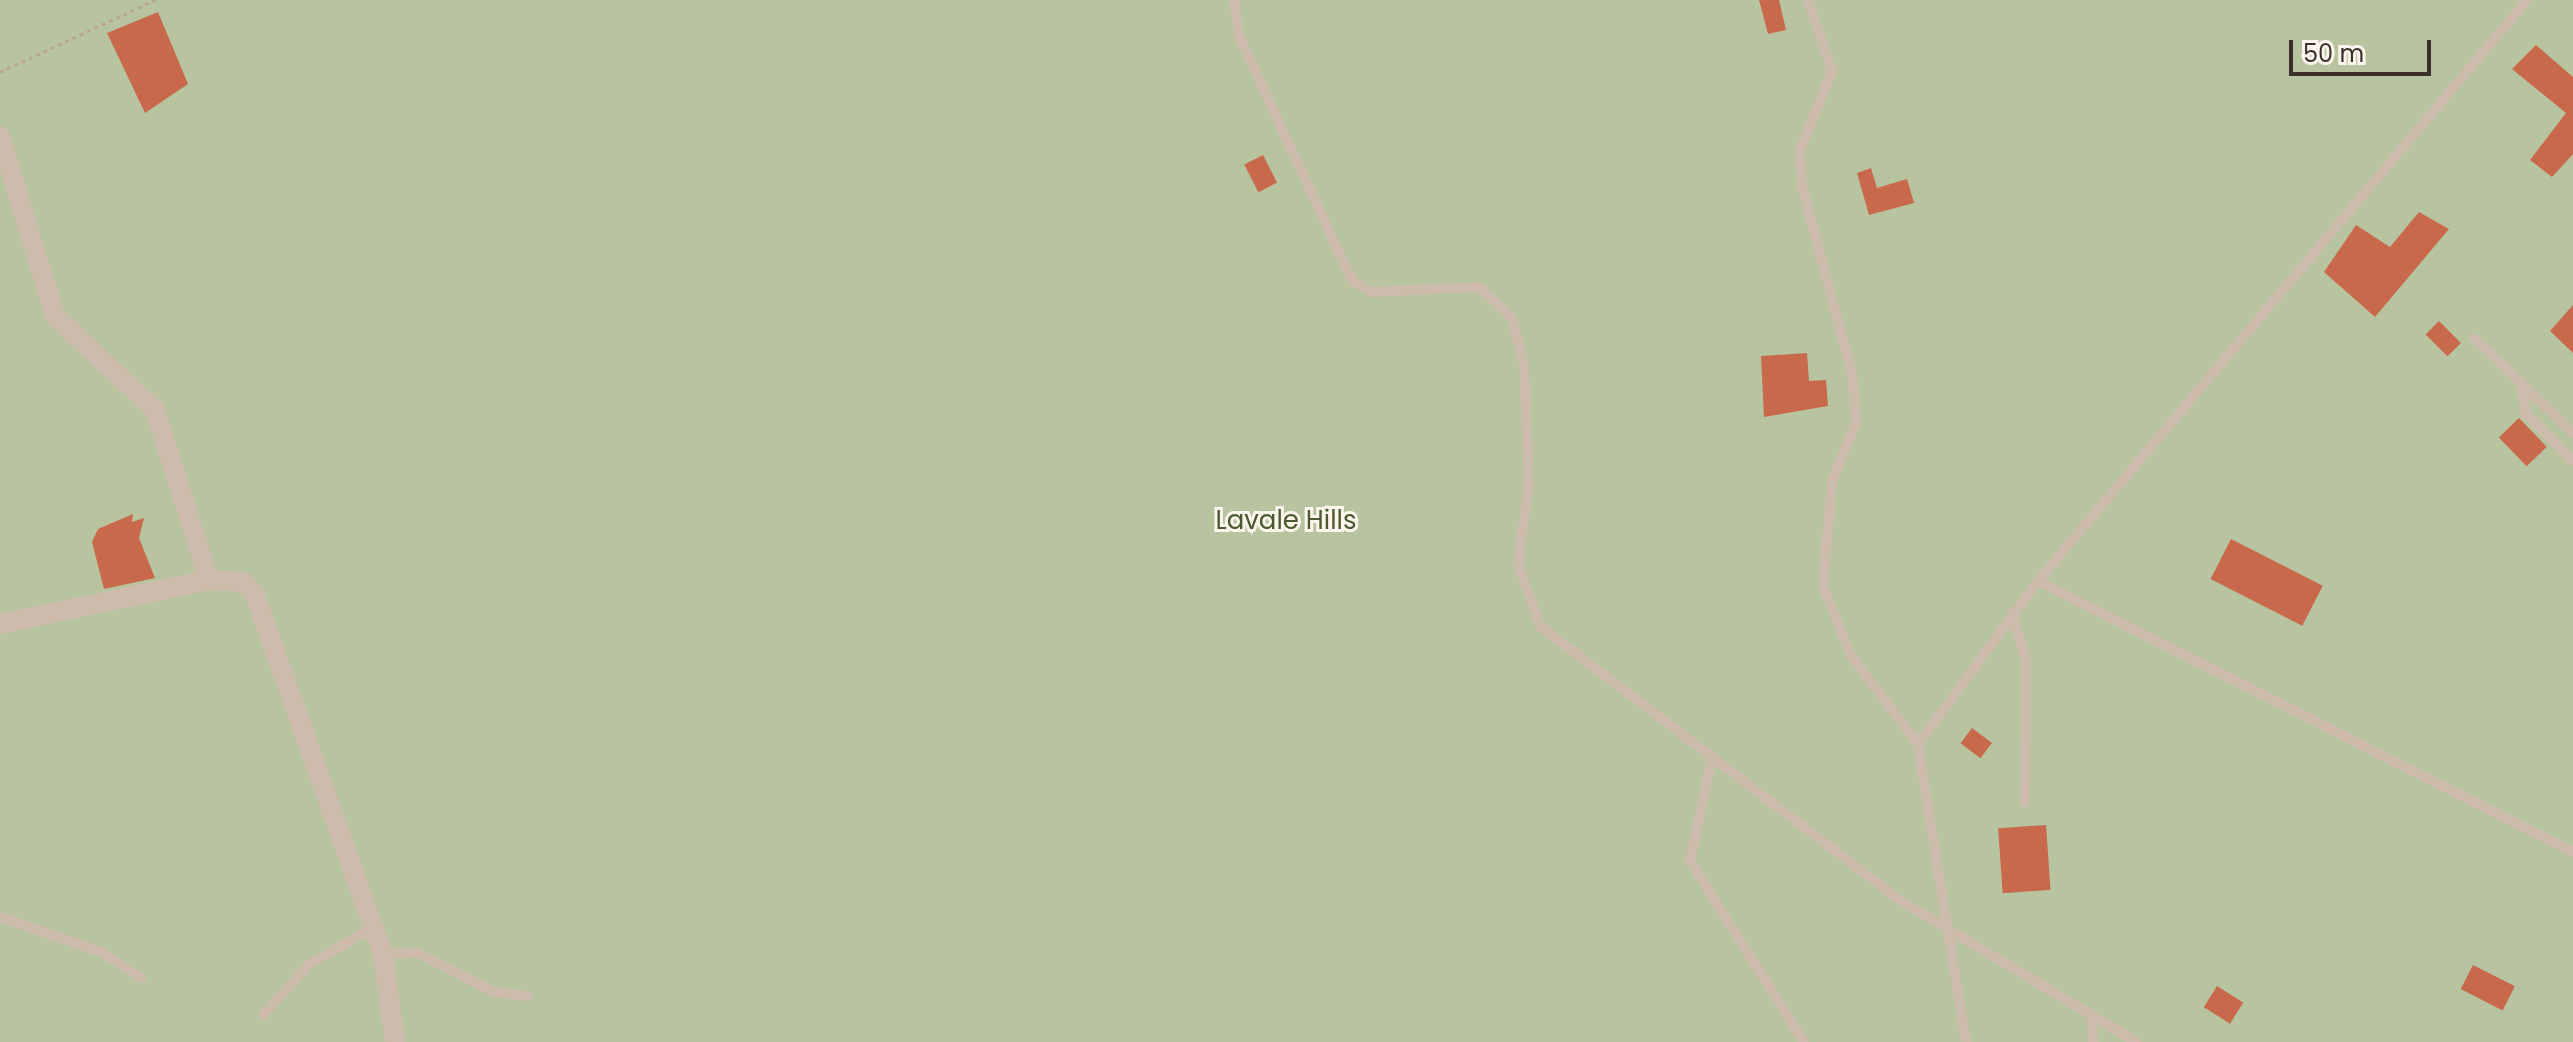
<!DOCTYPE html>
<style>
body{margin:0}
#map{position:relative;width:2573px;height:1042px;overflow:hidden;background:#f4ebe1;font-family:Poppins,sans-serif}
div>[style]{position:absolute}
.green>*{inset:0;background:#b8c4a0;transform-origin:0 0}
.building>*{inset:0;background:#c8694b;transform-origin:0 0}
.path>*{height:3px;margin-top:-1.5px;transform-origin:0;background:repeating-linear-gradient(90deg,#b9a596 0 4px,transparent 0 8px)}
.service>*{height:10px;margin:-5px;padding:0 5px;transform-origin:5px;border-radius:5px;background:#cdbbac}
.minor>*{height:20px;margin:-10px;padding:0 10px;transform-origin:10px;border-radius:10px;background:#cdbbac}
span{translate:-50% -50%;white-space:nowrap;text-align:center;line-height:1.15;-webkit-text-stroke:6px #fbf5ee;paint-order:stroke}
.park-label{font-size:26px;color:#4a5a2e}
.scale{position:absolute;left:2289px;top:40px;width:142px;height:36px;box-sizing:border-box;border:4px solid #3b302b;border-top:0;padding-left:10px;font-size:24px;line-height:28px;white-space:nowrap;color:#3b302b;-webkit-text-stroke:6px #fbf5ee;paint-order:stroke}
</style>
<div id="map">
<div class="green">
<i style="left:0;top:0;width:2573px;height:1042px"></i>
</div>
<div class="building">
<i style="clip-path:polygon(1759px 0,1779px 0,1786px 30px,1768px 34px)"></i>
<i style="clip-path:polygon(158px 12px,188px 84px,145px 113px,107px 33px)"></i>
<i style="clip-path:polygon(2536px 45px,2573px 77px,2573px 154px,2552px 177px,2530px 160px,2566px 113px,2512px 69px)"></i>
<i style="left:1263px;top:155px;width:31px;height:21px;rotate:63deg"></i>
<i style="clip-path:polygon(1871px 168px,1877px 188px,1907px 179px,1914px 203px,1869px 215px,1857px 173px)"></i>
<i style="clip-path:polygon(2419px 212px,2449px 229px,2375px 317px,2324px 272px,2356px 225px,2390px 247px)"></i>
<i style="clip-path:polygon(2573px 305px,2573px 353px,2550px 331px)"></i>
<i style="left:2439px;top:321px;width:31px;height:19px;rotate:45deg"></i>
<i style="clip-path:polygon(1807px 353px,1809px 381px,1826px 380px,1828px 406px,1764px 417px,1761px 356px)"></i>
<i style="left:2519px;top:418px;width:40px;height:28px;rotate:46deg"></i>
<i style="clip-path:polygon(133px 514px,132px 522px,144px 518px,139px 538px,155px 578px,104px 589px,92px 542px,98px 529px)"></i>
<i style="left:2231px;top:539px;width:103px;height:45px;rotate:27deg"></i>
<i style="left:1972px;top:728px;width:25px;height:19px;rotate:37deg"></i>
<i style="left:2046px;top:825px;width:65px;height:48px;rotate:86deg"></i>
<i style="left:2473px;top:965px;width:47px;height:27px;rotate:27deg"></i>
<i style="left:2217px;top:986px;width:31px;height:25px;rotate:32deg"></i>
</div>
<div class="path">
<i style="left:0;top:72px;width:171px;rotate:-24.9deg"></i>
</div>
<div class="service">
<i style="left:1234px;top:0;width:36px;rotate:82deg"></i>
<i style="left:1239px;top:36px;width:269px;rotate:65.2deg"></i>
<i style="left:1352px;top:280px;width:22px;rotate:32deg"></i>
<i style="left:1371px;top:292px;width:108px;rotate:-2.7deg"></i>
<i style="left:1479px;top:287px;width:45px;rotate:43.2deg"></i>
<i style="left:1512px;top:318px;width:49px;rotate:75.7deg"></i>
<i style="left:1524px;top:365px;width:118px;rotate:87.6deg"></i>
<i style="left:1529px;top:483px;width:82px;rotate:97.7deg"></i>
<i style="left:1518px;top:564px;width:66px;rotate:70.5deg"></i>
<i style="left:1540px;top:626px;width:454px;rotate:37.3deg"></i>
<i style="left:1901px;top:901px;width:275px;rotate:30.9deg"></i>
<i style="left:1808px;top:0;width:75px;rotate:71.3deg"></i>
<i style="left:1832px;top:71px;width:85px;rotate:112.1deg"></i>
<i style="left:1800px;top:150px;width:36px;rotate:87deg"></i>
<i style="left:1802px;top:186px;width:195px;rotate:75.1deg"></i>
<i style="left:1852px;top:374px;width:49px;rotate:85.3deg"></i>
<i style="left:1856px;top:423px;width:63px;rotate:112.5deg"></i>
<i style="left:1832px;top:481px;width:105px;rotate:94.9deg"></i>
<i style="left:1823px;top:586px;width:75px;rotate:68.2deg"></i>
<i style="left:1851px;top:656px;width:111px;rotate:52.7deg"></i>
<i style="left:2527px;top:0;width:759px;rotate:130.09deg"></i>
<i style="left:2038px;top:581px;width:600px;rotate:26.86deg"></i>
<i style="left:2474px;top:338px;width:137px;rotate:43.8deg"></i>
<i style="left:2521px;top:383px;width:31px;rotate:81deg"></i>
<i style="left:2526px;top:414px;width:66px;rotate:45deg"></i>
<i style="left:2012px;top:613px;width:50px;rotate:73.7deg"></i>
<i style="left:2026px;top:661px;width:141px;rotate:90.4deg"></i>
<i style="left:1712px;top:757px;width:106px;rotate:101.9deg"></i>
<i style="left:1690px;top:861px;width:214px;rotate:57.8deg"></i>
<i style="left:0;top:917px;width:107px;rotate:19.1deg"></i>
<i style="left:101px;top:952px;width:48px;rotate:33deg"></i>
<i style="left:383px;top:954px;width:35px;rotate:-2deg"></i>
<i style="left:418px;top:953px;width:85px;rotate:27.2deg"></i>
<i style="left:494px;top:992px;width:34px;rotate:7deg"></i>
<i style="left:263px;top:1015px;width:69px;rotate:-48deg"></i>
<i style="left:309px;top:964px;width:71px;rotate:-29.4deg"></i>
<i style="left:2092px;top:1016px;width:26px;rotate:88deg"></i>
<i style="left:1966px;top:1042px;width:302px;rotate:-99.2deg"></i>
<i style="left:1918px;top:744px;width:202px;rotate:-53.6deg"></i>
</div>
<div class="minor">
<i style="left:0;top:136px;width:188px;rotate:73deg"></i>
<i style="left:55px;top:316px;width:137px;rotate:43.2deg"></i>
<i style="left:155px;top:410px;width:178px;rotate:72.4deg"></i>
<i style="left:0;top:624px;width:214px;rotate:-11.9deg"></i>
<i style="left:209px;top:580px;width:34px;rotate:3deg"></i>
<i style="left:243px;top:582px;width:18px;rotate:47deg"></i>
<i style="left:255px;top:595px;width:381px;rotate:70.4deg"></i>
<i style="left:383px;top:954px;width:89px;rotate:82.2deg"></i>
</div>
<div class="park-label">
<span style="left:1286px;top:521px">Lavale Hills</span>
</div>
<div class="scale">50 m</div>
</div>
